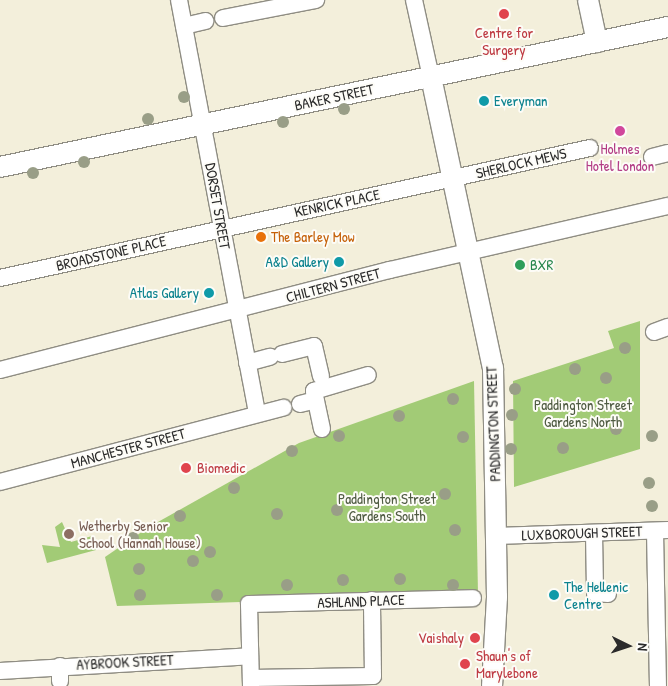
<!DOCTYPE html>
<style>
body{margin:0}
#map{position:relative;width:668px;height:686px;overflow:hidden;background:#f3efdb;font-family:"Patrick Hand",sans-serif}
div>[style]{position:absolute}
.green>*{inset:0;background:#a2cb76}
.roads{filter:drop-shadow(1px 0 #8f8d83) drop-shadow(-1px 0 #8f8d83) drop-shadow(0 1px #8f8d83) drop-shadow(0 -1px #8f8d83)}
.minor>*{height:16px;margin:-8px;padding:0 8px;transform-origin:8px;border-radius:8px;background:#fff}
.major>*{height:20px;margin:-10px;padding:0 10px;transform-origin:10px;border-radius:10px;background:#fff}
.trees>*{width:12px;height:12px;margin:-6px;border-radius:50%;background:#999e87}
.dots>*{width:14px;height:14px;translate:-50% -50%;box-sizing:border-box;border:2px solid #fdfcf7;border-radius:50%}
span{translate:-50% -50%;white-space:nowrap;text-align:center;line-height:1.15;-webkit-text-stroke:4px #fdfcf7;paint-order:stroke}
.health-label{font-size:15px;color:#be3a42}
.left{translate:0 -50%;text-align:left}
.right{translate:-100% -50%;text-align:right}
.street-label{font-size:15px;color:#2b2b2b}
.culture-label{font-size:15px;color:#0d838f}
.hotel-label{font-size:15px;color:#b23c85}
.food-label{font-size:15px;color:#c56008}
.leisure-label{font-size:15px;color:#27864d}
.park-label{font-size:15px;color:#4f5b42}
.education-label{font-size:15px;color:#785e54}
.north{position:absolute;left:603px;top:621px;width:50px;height:50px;-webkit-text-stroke:4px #fdfcf7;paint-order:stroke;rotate:94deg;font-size:14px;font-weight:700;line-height:20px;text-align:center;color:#2b2b2b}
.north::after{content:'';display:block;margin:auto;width:18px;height:22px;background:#2b2b2b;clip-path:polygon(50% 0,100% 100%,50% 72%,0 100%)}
</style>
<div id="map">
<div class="green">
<i style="clip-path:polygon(640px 321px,640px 449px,514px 487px,513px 381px,614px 348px,608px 331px)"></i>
<i style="clip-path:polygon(474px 381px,478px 594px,117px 606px,105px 557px,149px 527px,299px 443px)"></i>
<i style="clip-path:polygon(62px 522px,71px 542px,92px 536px,96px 550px,47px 563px,42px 545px,60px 547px,55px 527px)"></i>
</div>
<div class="roads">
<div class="minor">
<i style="left:179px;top:0;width:420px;rotate:79.3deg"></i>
<i style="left:414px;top:0;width:79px;rotate:77.6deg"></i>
<i style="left:223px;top:18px;width:95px;rotate:-11deg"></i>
<i style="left:184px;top:26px;width:22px;rotate:-13deg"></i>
<i style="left:652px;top:157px;width:16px;rotate:-14deg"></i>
<i style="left:0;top:278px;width:604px;rotate:-12.43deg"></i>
<i style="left:654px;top:332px;width:15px;rotate:-20deg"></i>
<i style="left:282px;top:354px;width:33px;rotate:-14deg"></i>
<i style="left:314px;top:346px;width:31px;rotate:77deg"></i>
<i style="left:247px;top:363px;width:24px;rotate:-15deg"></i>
<i style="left:0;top:370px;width:403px;rotate:-14.4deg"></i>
<i style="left:390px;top:270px;width:285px;rotate:-13deg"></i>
<i style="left:300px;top:404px;width:16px;rotate:-14deg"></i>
<i style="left:322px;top:429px;width:39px;rotate:-102deg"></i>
<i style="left:314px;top:391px;width:56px;rotate:-16.5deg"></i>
<i style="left:0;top:482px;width:293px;rotate:-14.7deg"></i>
<i style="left:655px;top:531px;width:155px;rotate:88.9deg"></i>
<i style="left:594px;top:533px;width:60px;rotate:89deg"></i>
<i style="left:595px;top:593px;width:13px;rotate:4deg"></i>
<i style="left:496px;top:536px;width:172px;rotate:-2deg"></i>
<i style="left:0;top:671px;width:250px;rotate:-3.4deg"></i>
<i style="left:251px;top:678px;width:122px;rotate:-0.9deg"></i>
<i style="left:373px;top:676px;width:76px;rotate:-90.8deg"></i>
<i style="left:60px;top:681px;width:15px;rotate:-90deg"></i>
<i style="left:251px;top:686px;width:82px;rotate:-91.4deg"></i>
<i style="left:249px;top:604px;width:224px;rotate:-1.5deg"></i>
</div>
<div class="major">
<i style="left:588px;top:0;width:43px;rotate:77.9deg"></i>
<i style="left:431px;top:77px;width:298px;rotate:78deg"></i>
<i style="left:493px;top:368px;width:229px;rotate:89deg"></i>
<i style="left:497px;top:597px;width:89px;rotate:93.2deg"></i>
<i style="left:0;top:167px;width:683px;rotate:-11.84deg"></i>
</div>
</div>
<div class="trees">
<i style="left:184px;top:97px"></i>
<i style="left:344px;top:109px"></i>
<i style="left:148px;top:119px"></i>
<i style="left:283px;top:122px"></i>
<i style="left:84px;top:162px"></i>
<i style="left:33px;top:173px"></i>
<i style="left:625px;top:348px"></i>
<i style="left:575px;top:369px"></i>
<i style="left:606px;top:378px"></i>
<i style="left:515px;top:389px"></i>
<i style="left:453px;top:399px"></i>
<i style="left:512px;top:415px"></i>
<i style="left:399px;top:416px"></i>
<i style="left:616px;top:429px"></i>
<i style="left:339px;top:436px"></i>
<i style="left:652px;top:436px"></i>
<i style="left:463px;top:437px"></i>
<i style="left:563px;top:448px"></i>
<i style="left:511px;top:449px"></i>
<i style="left:292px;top:451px"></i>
<i style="left:649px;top:483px"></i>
<i style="left:234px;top:488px"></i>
<i style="left:445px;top:494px"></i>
<i style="left:652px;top:506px"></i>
<i style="left:337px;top:510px"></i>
<i style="left:277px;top:514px"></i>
<i style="left:180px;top:516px"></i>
<i style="left:455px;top:530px"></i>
<i style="left:133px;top:538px"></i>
<i style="left:210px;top:552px"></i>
<i style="left:193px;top:561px"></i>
<i style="left:139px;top:569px"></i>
<i style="left:400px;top:579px"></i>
<i style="left:343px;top:580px"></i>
<i style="left:287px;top:585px"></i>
<i style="left:453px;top:585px"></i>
<i style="left:140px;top:595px"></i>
<i style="left:217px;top:595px"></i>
</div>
<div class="dots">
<i style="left:504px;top:14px;background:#e0444e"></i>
<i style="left:484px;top:101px;background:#0f9aa8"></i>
<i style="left:620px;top:131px;background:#d1479c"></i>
<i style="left:261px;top:237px;background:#e8710a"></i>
<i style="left:339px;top:262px;background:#0f9aa8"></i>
<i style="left:520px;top:265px;background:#2e9e5b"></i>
<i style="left:209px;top:293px;background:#0f9aa8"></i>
<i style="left:186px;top:468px;background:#e0444e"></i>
<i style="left:69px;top:534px;background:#8d6e63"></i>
<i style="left:554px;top:595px;background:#0f9aa8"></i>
<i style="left:475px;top:638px;background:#e0444e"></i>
<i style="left:465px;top:664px;background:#e0444e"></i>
</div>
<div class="health-label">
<span style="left:504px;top:41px">Centre for<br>Surgery</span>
<span class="left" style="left:197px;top:468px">Biomedic</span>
<span class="right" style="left:464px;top:638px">Vaishaly</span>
<span class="left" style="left:476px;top:664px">Shaun's of<br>Marylebone</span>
</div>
<div class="street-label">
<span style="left:334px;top:97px;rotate:-12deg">BAKER STREET</span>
<span style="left:521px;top:163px;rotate:-13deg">SHERLOCK MEWS</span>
<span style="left:337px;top:203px;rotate:-12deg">KENRICK PLACE</span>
<span style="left:218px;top:206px;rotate:80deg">DORSET STREET</span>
<span style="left:111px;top:253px;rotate:-13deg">BROADSTONE PLACE</span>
<span style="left:333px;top:285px;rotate:-15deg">CHILTERN STREET</span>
<span style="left:493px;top:424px;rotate:-92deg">PADDINGTON STREET</span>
<span style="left:128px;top:448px;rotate:-15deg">MANCHESTER STREET</span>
<span style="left:582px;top:533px;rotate:-2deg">LUXBOROUGH STREET</span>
<span style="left:361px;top:601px;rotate:-2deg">ASHLAND PLACE</span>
<span style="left:125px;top:662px;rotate:-3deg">AYBROOK STREET</span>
</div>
<div class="culture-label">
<span class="left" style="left:494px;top:101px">Everyman</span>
<span class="right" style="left:329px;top:262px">A&amp;D Gallery</span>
<span class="right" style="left:199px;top:293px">Atlas Gallery</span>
<span class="left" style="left:564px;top:595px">The Hellenic<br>Centre</span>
</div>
<div class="hotel-label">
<span style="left:620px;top:157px">Holmes<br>Hotel London</span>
</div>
<div class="food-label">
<span class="left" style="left:271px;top:237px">The Barley Mow</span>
</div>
<div class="leisure-label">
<span class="left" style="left:530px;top:265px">BXR</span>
</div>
<div class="park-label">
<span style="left:583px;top:413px">Paddington Street<br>Gardens North</span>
<span style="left:387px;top:507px">Paddington Street<br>Gardens South</span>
</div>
<div class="education-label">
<span class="left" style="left:79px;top:534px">Wetherby Senior<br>School (Hannah House)</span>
</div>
<div class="north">N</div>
</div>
